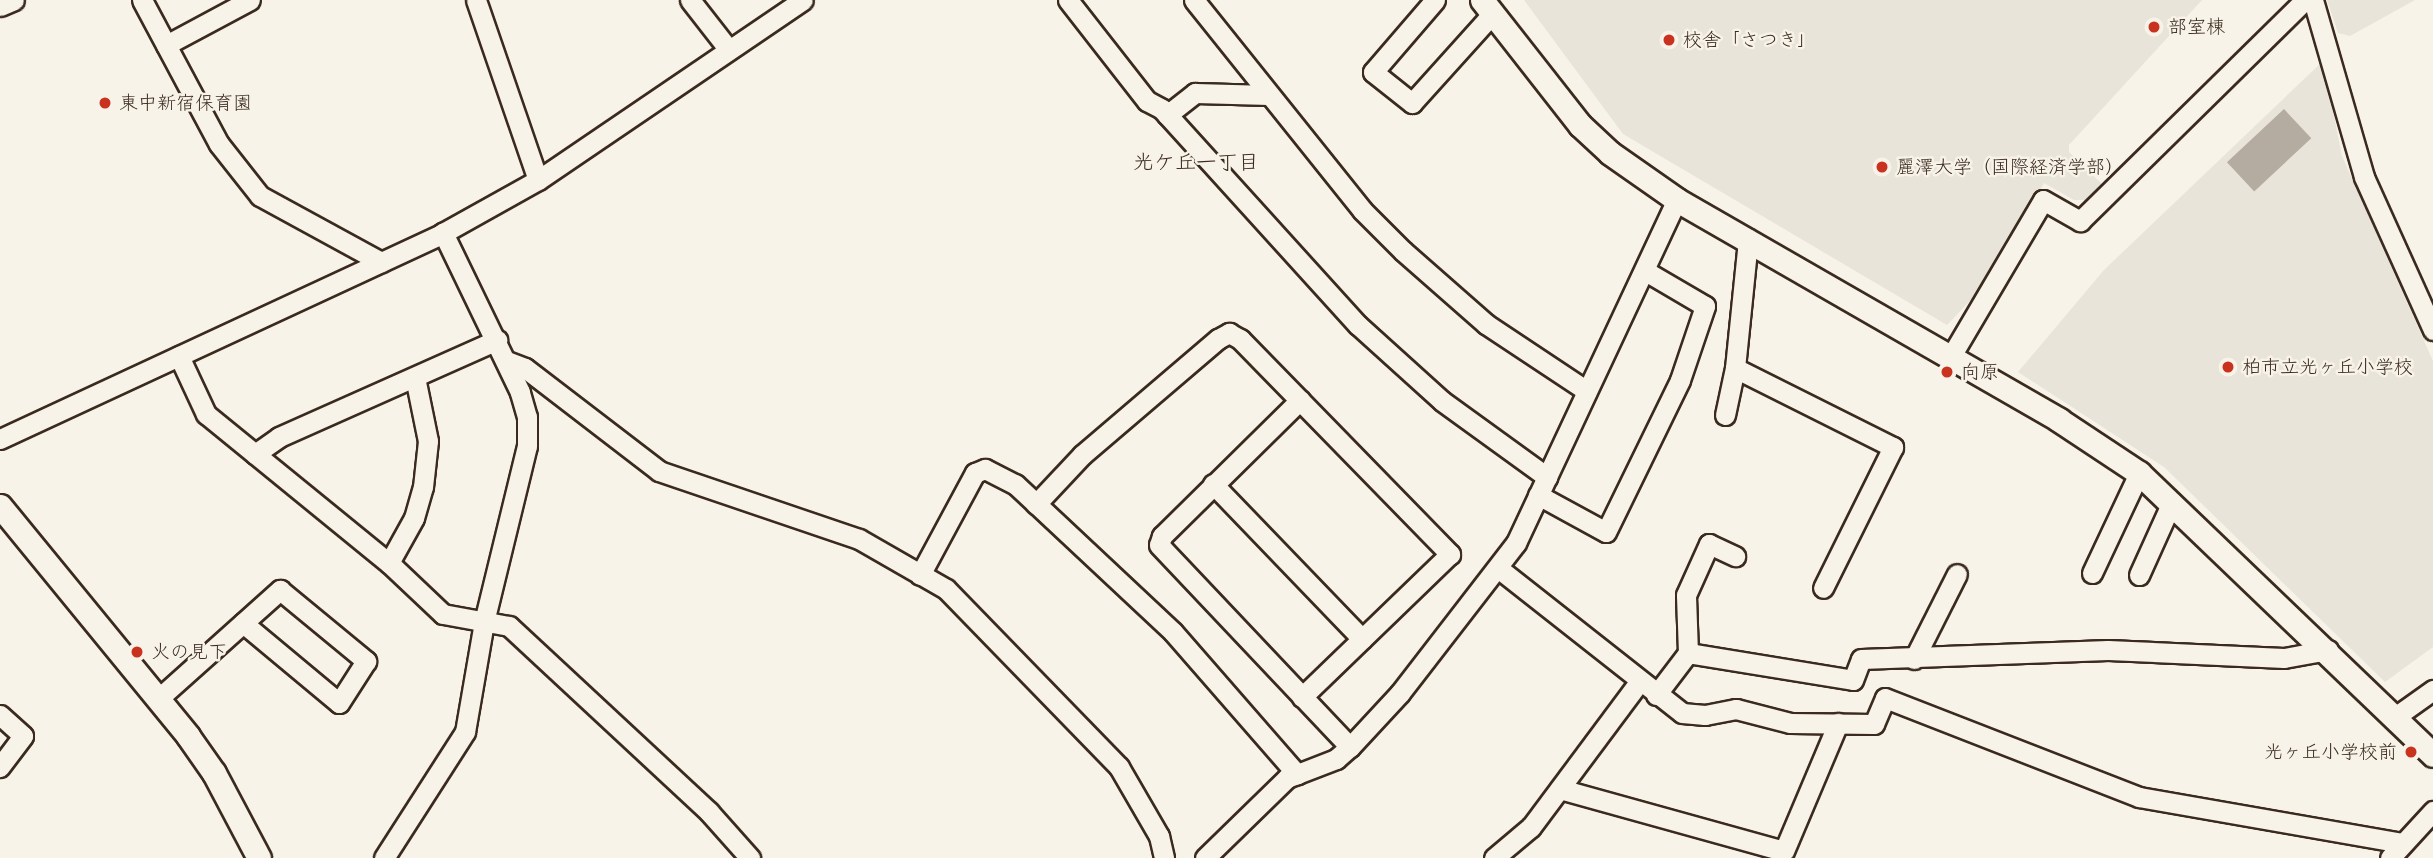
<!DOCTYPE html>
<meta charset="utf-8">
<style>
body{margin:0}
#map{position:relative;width:2433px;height:858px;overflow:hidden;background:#f7f3e8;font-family:Delius,"Klee One",sans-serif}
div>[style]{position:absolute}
.built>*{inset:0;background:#e9e4d9}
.water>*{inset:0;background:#b4aca0;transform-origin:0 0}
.roads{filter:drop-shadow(2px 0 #3b2a1e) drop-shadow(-2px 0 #3b2a1e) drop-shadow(0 2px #3b2a1e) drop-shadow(0 -2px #3b2a1e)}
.minor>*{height:19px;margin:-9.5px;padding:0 9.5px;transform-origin:9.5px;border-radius:9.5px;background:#f7f3e8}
.tertiary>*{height:23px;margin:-11.5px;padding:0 11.5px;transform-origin:11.5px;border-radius:11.5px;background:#f7f3e8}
.dots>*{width:19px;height:19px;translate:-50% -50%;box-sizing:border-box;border:4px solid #f7f3e8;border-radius:50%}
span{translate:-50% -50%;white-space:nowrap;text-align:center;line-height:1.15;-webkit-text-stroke:5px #f7f3e8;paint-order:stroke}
.poi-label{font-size:19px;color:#3b2a1e}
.left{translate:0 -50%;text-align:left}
.right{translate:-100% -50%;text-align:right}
.neighbourhood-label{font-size:21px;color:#3b2a1e}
</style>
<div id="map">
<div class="built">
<i style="clip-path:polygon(1524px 0,2202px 0,2069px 145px,2069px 152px,2102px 184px,2087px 200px,2074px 200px,2044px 183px,1988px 282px,1947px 325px,1623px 134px)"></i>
<i style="clip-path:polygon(2327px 0,2415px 0,2350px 36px,2338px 33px)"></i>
<i style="clip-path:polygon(2323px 61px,2342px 156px,2433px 361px,2433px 647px,2385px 682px,2164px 467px,2018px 372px,2104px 270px)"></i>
</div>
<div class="water">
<i style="left:2284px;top:109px;width:40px;height:78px;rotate:47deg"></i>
</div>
<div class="roads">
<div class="minor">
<i style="left:142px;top:0;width:163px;rotate:61.9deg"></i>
<i style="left:219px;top:144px;width:66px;rotate:51.7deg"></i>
<i style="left:260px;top:196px;width:138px;rotate:28.6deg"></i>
<i style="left:476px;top:0;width:190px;rotate:71deg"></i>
<i style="left:690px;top:0;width:63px;rotate:52deg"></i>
<i style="left:1068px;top:0;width:128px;rotate:52deg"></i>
<i style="left:1147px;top:101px;width:17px;rotate:28deg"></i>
<i style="left:1162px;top:109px;width:292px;rotate:47.8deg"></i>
<i style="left:1358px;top:325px;width:113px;rotate:42.1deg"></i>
<i style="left:1442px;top:401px;width:130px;rotate:35.9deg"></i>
<i style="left:1194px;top:0;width:269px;rotate:51.3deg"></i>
<i style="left:1362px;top:210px;width:58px;rotate:45deg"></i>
<i style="left:1403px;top:251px;width:111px;rotate:41.3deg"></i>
<i style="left:1486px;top:324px;width:121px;rotate:33.6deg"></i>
<i style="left:1435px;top:0;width:95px;rotate:130.7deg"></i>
<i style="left:1373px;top:72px;width:50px;rotate:38.5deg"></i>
<i style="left:1412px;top:103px;width:120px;rotate:-48deg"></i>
<i style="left:2313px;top:0;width:184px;rotate:73.9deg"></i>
<i style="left:2364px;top:177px;width:168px;rotate:65.7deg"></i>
<i style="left:0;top:6px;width:15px;rotate:-23deg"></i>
<i style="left:166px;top:45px;width:95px;rotate:-28.2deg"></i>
<i style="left:1167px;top:115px;width:36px;rotate:-38deg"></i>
<i style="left:1195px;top:93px;width:74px;rotate:1.5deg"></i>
<i style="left:179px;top:356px;width:64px;rotate:65deg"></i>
<i style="left:206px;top:414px;width:236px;rotate:39.2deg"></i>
<i style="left:389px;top:563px;width:74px;rotate:43.4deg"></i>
<i style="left:443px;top:614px;width:67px;rotate:10.3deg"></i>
<i style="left:509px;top:626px;width:273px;rotate:42.9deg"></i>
<i style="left:709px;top:812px;width:62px;rotate:48.3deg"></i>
<i style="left:1950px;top:358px;width:183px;rotate:-59.5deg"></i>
<i style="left:2043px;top:200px;width:43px;rotate:29.6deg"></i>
<i style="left:2080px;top:221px;width:315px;rotate:-44.5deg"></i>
<i style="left:507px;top:361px;width:19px;rotate:21deg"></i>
<i style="left:525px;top:368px;width:169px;rotate:37.5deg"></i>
<i style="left:659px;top:471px;width:211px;rotate:18.8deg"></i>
<i style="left:859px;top:539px;width:100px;rotate:29.9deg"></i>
<i style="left:946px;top:589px;width:248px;rotate:45.8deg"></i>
<i style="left:1119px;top:767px;width:80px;rotate:59.9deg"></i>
<i style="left:1159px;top:836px;width:23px;rotate:77deg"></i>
<i style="left:1735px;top:368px;width:177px;rotate:26.6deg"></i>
<i style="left:1893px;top:447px;width:157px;rotate:116.4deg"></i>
<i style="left:1300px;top:400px;width:194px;rotate:135.4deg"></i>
<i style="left:1162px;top:536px;width:9px;rotate:108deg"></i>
<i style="left:1159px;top:545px;width:278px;rotate:46.6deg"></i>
<i style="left:1725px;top:415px;width:48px;rotate:-78deg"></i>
<i style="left:1735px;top:368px;width:130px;rotate:-84.2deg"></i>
<i style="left:0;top:439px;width:489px;rotate:-24.9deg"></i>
<i style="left:443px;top:233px;width:109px;rotate:-29.2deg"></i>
<i style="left:538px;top:180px;width:320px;rotate:-34.2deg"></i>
<i style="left:255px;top:454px;width:29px;rotate:-35deg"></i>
<i style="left:279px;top:437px;width:239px;rotate:-24deg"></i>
<i style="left:1213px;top:484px;width:215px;rotate:46.1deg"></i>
<i style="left:1538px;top:495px;width:77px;rotate:28.6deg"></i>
<i style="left:1606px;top:532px;width:169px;rotate:-64deg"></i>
<i style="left:1680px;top:380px;width:78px;rotate:-71.3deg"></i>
<i style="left:1705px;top:306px;width:67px;rotate:-149.6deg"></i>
<i style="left:1036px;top:504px;width:67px;rotate:-46.8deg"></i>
<i style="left:1082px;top:455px;width:179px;rotate:-40.5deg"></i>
<i style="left:1218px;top:339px;width:13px;rotate:-29deg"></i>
<i style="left:1229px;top:333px;width:13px;rotate:29deg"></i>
<i style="left:1240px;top:339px;width:301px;rotate:45.7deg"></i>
<i style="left:1450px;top:554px;width:206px;rotate:136deg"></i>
<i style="left:389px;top:563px;width:51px;rotate:-60.9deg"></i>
<i style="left:414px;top:518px;width:32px;rotate:-74deg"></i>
<i style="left:423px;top:487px;width:46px;rotate:-83.8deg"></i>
<i style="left:428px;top:441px;width:65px;rotate:-101.5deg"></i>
<i style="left:1498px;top:568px;width:234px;rotate:38.2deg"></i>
<i style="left:1682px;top:713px;width:23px;rotate:5deg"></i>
<i style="left:1705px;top:715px;width:32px;rotate:-11deg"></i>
<i style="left:1736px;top:709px;width:56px;rotate:14.5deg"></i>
<i style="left:1790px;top:723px;width:84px;rotate:0.7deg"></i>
<i style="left:1874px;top:724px;width:28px;rotate:-67deg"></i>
<i style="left:1885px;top:698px;width:273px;rotate:21.3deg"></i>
<i style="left:2139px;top:797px;width:267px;rotate:9.9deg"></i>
<i style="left:2092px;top:573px;width:110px;rotate:-64.8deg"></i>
<i style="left:920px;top:575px;width:116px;rotate:-61.7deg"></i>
<i style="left:975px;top:473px;width:11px;rotate:-22deg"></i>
<i style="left:985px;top:469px;width:34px;rotate:27deg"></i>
<i style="left:1015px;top:484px;width:216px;rotate:43.1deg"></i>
<i style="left:1173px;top:632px;width:189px;rotate:48.9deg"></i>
<i style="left:2139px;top:575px;width:80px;rotate:-65.7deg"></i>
<i style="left:1688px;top:653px;width:167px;rotate:9.3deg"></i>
<i style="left:1853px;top:680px;width:22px;rotate:-69deg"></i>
<i style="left:1861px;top:659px;width:247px;rotate:-2.1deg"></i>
<i style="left:2108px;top:650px;width:176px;rotate:2.6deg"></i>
<i style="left:2284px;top:658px;width:45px;rotate:-10.3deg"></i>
<i style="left:1914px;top:659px;width:95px;rotate:-63.2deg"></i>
<i style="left:1656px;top:695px;width:53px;rotate:-52.7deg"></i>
<i style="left:1688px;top:653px;width:58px;rotate:-92deg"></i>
<i style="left:1686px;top:595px;width:56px;rotate:-65.7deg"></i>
<i style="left:1709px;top:544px;width:29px;rotate:25deg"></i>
<i style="left:158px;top:699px;width:164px;rotate:-41.8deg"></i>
<i style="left:280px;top:590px;width:112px;rotate:39.5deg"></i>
<i style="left:366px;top:661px;width:50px;rotate:122.7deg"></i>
<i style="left:339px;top:703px;width:125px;rotate:-140.2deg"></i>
<i style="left:0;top:715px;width:31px;rotate:42deg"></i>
<i style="left:23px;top:736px;width:39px;rotate:127deg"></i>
<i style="left:2395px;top:717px;width:47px;rotate:-35.4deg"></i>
<i style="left:1560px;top:789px;width:232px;rotate:15.5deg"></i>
<i style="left:1784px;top:851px;width:139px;rotate:-67.1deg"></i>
<i style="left:384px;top:858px;width:150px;rotate:-57.3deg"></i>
<i style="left:465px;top:732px;width:112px;rotate:-80.2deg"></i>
<i style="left:484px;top:622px;width:181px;rotate:-76.3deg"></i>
<i style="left:527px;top:446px;width:29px;rotate:-90deg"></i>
<i style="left:527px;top:417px;width:26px;rotate:-106deg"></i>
<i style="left:520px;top:392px;width:177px;rotate:-115.8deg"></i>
<i style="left:1205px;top:858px;width:115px;rotate:-44.3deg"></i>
<i style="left:1287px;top:778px;width:53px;rotate:-21.2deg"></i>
<i style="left:1336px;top:759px;width:18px;rotate:-41deg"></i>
<i style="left:1350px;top:747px;width:74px;rotate:-47.2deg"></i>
<i style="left:1400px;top:693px;width:190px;rotate:-52.3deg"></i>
<i style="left:1516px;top:543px;width:379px;rotate:-64.9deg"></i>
<i style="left:1494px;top:858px;width:48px;rotate:-40deg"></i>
<i style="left:1531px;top:827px;width:181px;rotate:-53.3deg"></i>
<i style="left:2390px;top:858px;width:64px;rotate:-47.5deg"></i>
</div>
<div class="tertiary">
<i style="left:1482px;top:0;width:159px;rotate:51.9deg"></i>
<i style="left:1580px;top:125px;width:41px;rotate:43deg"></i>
<i style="left:1610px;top:153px;width:82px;rotate:35deg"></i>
<i style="left:1677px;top:200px;width:441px;rotate:29.9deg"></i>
<i style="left:2059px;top:420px;width:96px;rotate:33.5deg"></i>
<i style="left:2139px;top:473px;width:407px;rotate:43.8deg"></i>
<i style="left:0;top:506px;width:297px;rotate:50.7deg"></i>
<i style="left:188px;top:736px;width:45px;rotate:54.9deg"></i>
<i style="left:214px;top:773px;width:96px;rotate:62.1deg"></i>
</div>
</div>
<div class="dots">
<i style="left:2154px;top:27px;background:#c8321e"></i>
<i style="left:1669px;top:40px;background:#c8321e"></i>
<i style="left:105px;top:103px;background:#c8321e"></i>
<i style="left:1882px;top:167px;background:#c8321e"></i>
<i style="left:2228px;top:367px;background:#c8321e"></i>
<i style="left:1947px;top:372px;background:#c8321e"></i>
<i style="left:137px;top:652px;background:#c8321e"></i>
<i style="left:2411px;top:752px;background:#c8321e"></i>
</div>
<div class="poi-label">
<span class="left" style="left:2168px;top:27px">部室棟</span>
<span class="left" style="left:1683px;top:40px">校舎「さつき」</span>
<span class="left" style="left:119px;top:103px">東中新宿保育園</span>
<span class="left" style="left:1896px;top:167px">麗澤大学（国際経済学部）</span>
<span class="left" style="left:2242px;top:367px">柏市立光ヶ丘小学校</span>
<span class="left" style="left:1961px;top:372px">向原</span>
<span class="left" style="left:151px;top:652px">火の見下</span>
<span class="right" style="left:2397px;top:752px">光ヶ丘小学校前</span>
</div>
<div class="neighbourhood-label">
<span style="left:1196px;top:162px">光ケ丘一丁目</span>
</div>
</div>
